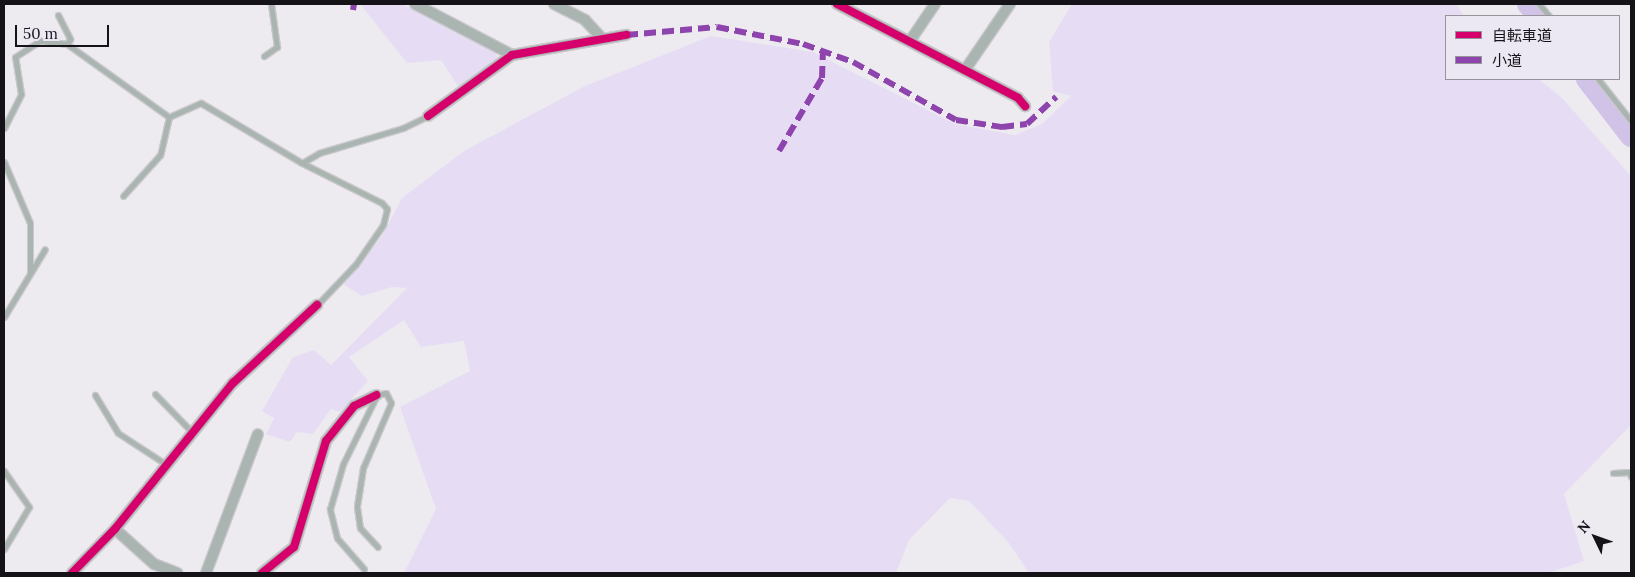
<!DOCTYPE html>
<meta charset="utf-8">
<style>
body{margin:0}
#map{position:relative;width:1635px;height:577px;overflow:hidden;background:#edebf0;font-family:Lora,"Noto Sans JP",serif}
div>[style]{position:absolute}
.green>*{inset:0;background:#e6ddf5}
.river>*{height:22px;margin:-11px;padding:0 11px;transform-origin:11px;border-radius:11px;background:#d1c2e7}
.roads{filter:drop-shadow(1px 0 #cac9cc) drop-shadow(-1px 0 #cac9cc) drop-shadow(0 1px #cac9cc) drop-shadow(0 -1px #cac9cc)}
.service>*{height:5px;margin:-2.5px;padding:0 2.5px;transform-origin:2.5px;border-radius:2.5px;background:#aab4b0}
.minor>*{height:10px;margin:-5px;padding:0 5px;transform-origin:5px;border-radius:5px;background:#aab4b0}
.quiet>*{height:6px;margin-top:-3px;transform-origin:0;background:repeating-linear-gradient(90deg,#8e44ad 0 12px,transparent 0 18px)}
.cycleway>*{height:8px;margin:-4px;padding:0 4px;transform-origin:4px;border-radius:4px;background:#d6006c}
span{translate:-50% -50%;white-space:nowrap;text-align:center;line-height:1.15;-webkit-text-stroke:4.5px #ece8f3;paint-order:stroke}
.frame{position:absolute;inset:0;border:5px solid #151317;pointer-events:none}
.legend{position:absolute;left:1445px;top:15px;width:175px;height:65px;box-sizing:border-box;background:#ece8f3;border:1px solid #96939b;margin:0;padding:6px 9px;list-style:none;font-size:15px;color:#151317}
.legend li{display:flex;align-items:center;gap:10px;height:25px}
.legend b{width:25px;border:1px solid #96939b}
.north{position:absolute;left:1570px;top:512px;width:50px;height:50px;-webkit-text-stroke:4px #ece8f3;paint-order:stroke;rotate:312deg;font-size:14px;font-weight:700;line-height:20px;text-align:center;color:#151317}
.north::after{content:'';display:block;margin:auto;width:18px;height:22px;background:#151317;clip-path:polygon(50% 0,100% 100%,50% 72%,0 100%)}
.scale{position:absolute;left:15px;top:25px;width:94px;height:22px;box-sizing:border-box;border:2px solid #151317;border-top:0;padding-left:6px;font-size:15px;line-height:18px;white-space:nowrap;color:#151317;-webkit-text-stroke:4px #ece8f3;paint-order:stroke}
</style>
<div id="map">
<div class="green">
<i style="clip-path:polygon(360px 4px,402px 4px,493px 49px,498px 57px,458px 86px,441px 60px,407px 63px)"></i>
<i style="clip-path:polygon(1072px 4px,1456px 4px,1464px 16px,1446px 16px,1446px 79px,1539px 79px,1562px 98px,1631px 176px,1631px 425px,1564px 494px,1584px 561px,1548px 573px,1029px 573px,1008px 542px,969px 501px,950px 498px,909px 540px,896px 573px,404px 573px,436px 509px,400px 407px,470px 371px,464px 341px,421px 347px,404px 320px,349px 357px,368px 381px,340px 412px,331px 409px,313px 434px,297px 432px,290px 442px,266px 434px,274px 418px,262px 411px,293px 357px,314px 350px,331px 365px,407px 288px,392px 287px,362px 296px,343px 284px,381px 238px,402px 198px,464px 151px,585px 86px,711px 36px,813px 52px,955px 124px,1015px 135px,1042px 124px,1071px 96px,1053px 91px,1049px 42px)"></i>
</div>
<div class="river">
<i style="left:1528px;top:4px;width:16px;rotate:50deg"></i>
<i style="left:1587px;top:79px;width:72px;rotate:52.3deg"></i>
</div>
<div class="roads">
<div class="service">
<i style="left:1539px;top:4px;width:16px;rotate:50deg"></i>
<i style="left:58px;top:15px;width:27px;rotate:63deg"></i>
<i style="left:70px;top:39px;width:6px;rotate:121deg"></i>
<i style="left:264px;top:56px;width:16px;rotate:-35deg"></i>
<i style="left:277px;top:47px;width:43px;rotate:-97.9deg"></i>
<i style="left:1598px;top:79px;width:53px;rotate:51.8deg"></i>
<i style="left:169px;top:117px;width:35px;rotate:-24deg"></i>
<i style="left:201px;top:103px;width:117px;rotate:30.7deg"></i>
<i style="left:302px;top:163px;width:89px;rotate:26.6deg"></i>
<i style="left:382px;top:203px;width:8px;rotate:50deg"></i>
<i style="left:387px;top:209px;width:16px;rotate:104deg"></i>
<i style="left:383px;top:225px;width:47px;rotate:124.7deg"></i>
<i style="left:356px;top:264px;width:57px;rotate:133.6deg"></i>
<i style="left:4px;top:128px;width:38px;rotate:-63deg"></i>
<i style="left:21px;top:94px;width:37px;rotate:-99deg"></i>
<i style="left:15px;top:57px;width:30px;rotate:-33deg"></i>
<i style="left:40px;top:41px;width:27px;rotate:6deg"></i>
<i style="left:67px;top:44px;width:125px;rotate:35.6deg"></i>
<i style="left:169px;top:117px;width:39px;rotate:103deg"></i>
<i style="left:160px;top:155px;width:55px;rotate:132.1deg"></i>
<i style="left:4px;top:162px;width:66px;rotate:66.9deg"></i>
<i style="left:30px;top:223px;width:49px;rotate:90deg"></i>
<i style="left:302px;top:163px;width:20px;rotate:-30deg"></i>
<i style="left:319px;top:153px;width:88px;rotate:-16.6deg"></i>
<i style="left:403px;top:128px;width:28px;rotate:-26deg"></i>
<i style="left:4px;top:317px;width:79px;rotate:-58.9deg"></i>
<i style="left:155px;top:394px;width:54px;rotate:45.7deg"></i>
<i style="left:95px;top:395px;width:44px;rotate:58.8deg"></i>
<i style="left:118px;top:433px;width:59px;rotate:33.1deg"></i>
<i style="left:4px;top:471px;width:44px;rotate:55.2deg"></i>
<i style="left:29px;top:507px;width:49px;rotate:120.8deg"></i>
<i style="left:1613px;top:473px;width:16px;rotate:-4deg"></i>
<i style="left:1629px;top:472px;width:5px;rotate:68deg"></i>
<i style="left:364px;top:569px;width:41px;rotate:-131.1deg"></i>
<i style="left:337px;top:538px;width:30px;rotate:-104deg"></i>
<i style="left:330px;top:509px;width:47px;rotate:-73.9deg"></i>
<i style="left:343px;top:464px;width:77px;rotate:-63.8deg"></i>
<i style="left:377px;top:395px;width:9px;rotate:-13deg"></i>
<i style="left:386px;top:393px;width:11px;rotate:63deg"></i>
<i style="left:391px;top:403px;width:71px;rotate:113.3deg"></i>
<i style="left:363px;top:468px;width:39px;rotate:99deg"></i>
<i style="left:357px;top:507px;width:21px;rotate:82deg"></i>
<i style="left:360px;top:528px;width:26px;rotate:47deg"></i>
</div>
<div class="minor">
<i style="left:415px;top:4px;width:110px;rotate:27.7deg"></i>
<i style="left:554px;top:4px;width:35px;rotate:27deg"></i>
<i style="left:585px;top:20px;width:23px;rotate:47deg"></i>
<i style="left:837px;top:4px;width:204px;rotate:27.4deg"></i>
<i style="left:1018px;top:98px;width:11px;rotate:49deg"></i>
<i style="left:910px;top:41px;width:45px;rotate:-56deg"></i>
<i style="left:965px;top:70px;width:80px;rotate:-55.7deg"></i>
<i style="left:428px;top:116px;width:104px;rotate:-36deg"></i>
<i style="left:512px;top:55px;width:116px;rotate:-10deg"></i>
<i style="left:115px;top:529px;width:52px;rotate:41.9deg"></i>
<i style="left:154px;top:564px;width:25px;rotate:21deg"></i>
<i style="left:72px;top:573px;width:62px;rotate:-45.7deg"></i>
<i style="left:115px;top:529px;width:188px;rotate:-51.1deg"></i>
<i style="left:233px;top:383px;width:115px;rotate:-42.9deg"></i>
<i style="left:206px;top:573px;width:148px;rotate:-69.5deg"></i>
<i style="left:262px;top:573px;width:41px;rotate:-39.1deg"></i>
<i style="left:294px;top:547px;width:111px;rotate:-73.2deg"></i>
<i style="left:326px;top:441px;width:45px;rotate:-51.3deg"></i>
<i style="left:354px;top:406px;width:25px;rotate:-26deg"></i>
</div>
</div>
<div class="quiet">
<i style="left:353px;top:10px;width:6px;rotate:-81deg"></i>
<i style="left:626px;top:35px;width:91px;rotate:-5deg"></i>
<i style="left:717px;top:27px;width:88px;rotate:11.2deg"></i>
<i style="left:803px;top:44px;width:53px;rotate:19.8deg"></i>
<i style="left:853px;top:62px;width:118px;rotate:29.4deg"></i>
<i style="left:956px;top:120px;width:47px;rotate:8.7deg"></i>
<i style="left:1002px;top:127px;width:25px;rotate:-7deg"></i>
<i style="left:1027px;top:124px;width:40px;rotate:-43deg"></i>
<i style="left:779px;top:151px;width:85px;rotate:-59.5deg"></i>
<i style="left:822px;top:78px;width:25px;rotate:-88deg"></i>
</div>
<div class="cycleway">
<i style="left:837px;top:4px;width:204px;rotate:27.4deg"></i>
<i style="left:1018px;top:98px;width:11px;rotate:49deg"></i>
<i style="left:428px;top:116px;width:104px;rotate:-36deg"></i>
<i style="left:512px;top:55px;width:116px;rotate:-10deg"></i>
<i style="left:72px;top:573px;width:62px;rotate:-45.7deg"></i>
<i style="left:115px;top:529px;width:188px;rotate:-51.1deg"></i>
<i style="left:233px;top:383px;width:115px;rotate:-42.9deg"></i>
<i style="left:262px;top:573px;width:41px;rotate:-39.1deg"></i>
<i style="left:294px;top:547px;width:111px;rotate:-73.2deg"></i>
<i style="left:326px;top:441px;width:45px;rotate:-51.3deg"></i>
<i style="left:354px;top:406px;width:25px;rotate:-26deg"></i>
</div>
<div class="frame"></div>
<ul class="legend">
<li><b style="height:6px;background:#d6006c"></b>自転車道</li>
<li><b style="height:6px;background:#8e44ad"></b>小道</li>
</ul>
<div class="north">N</div>
<div class="scale">50 m</div>
</div>
